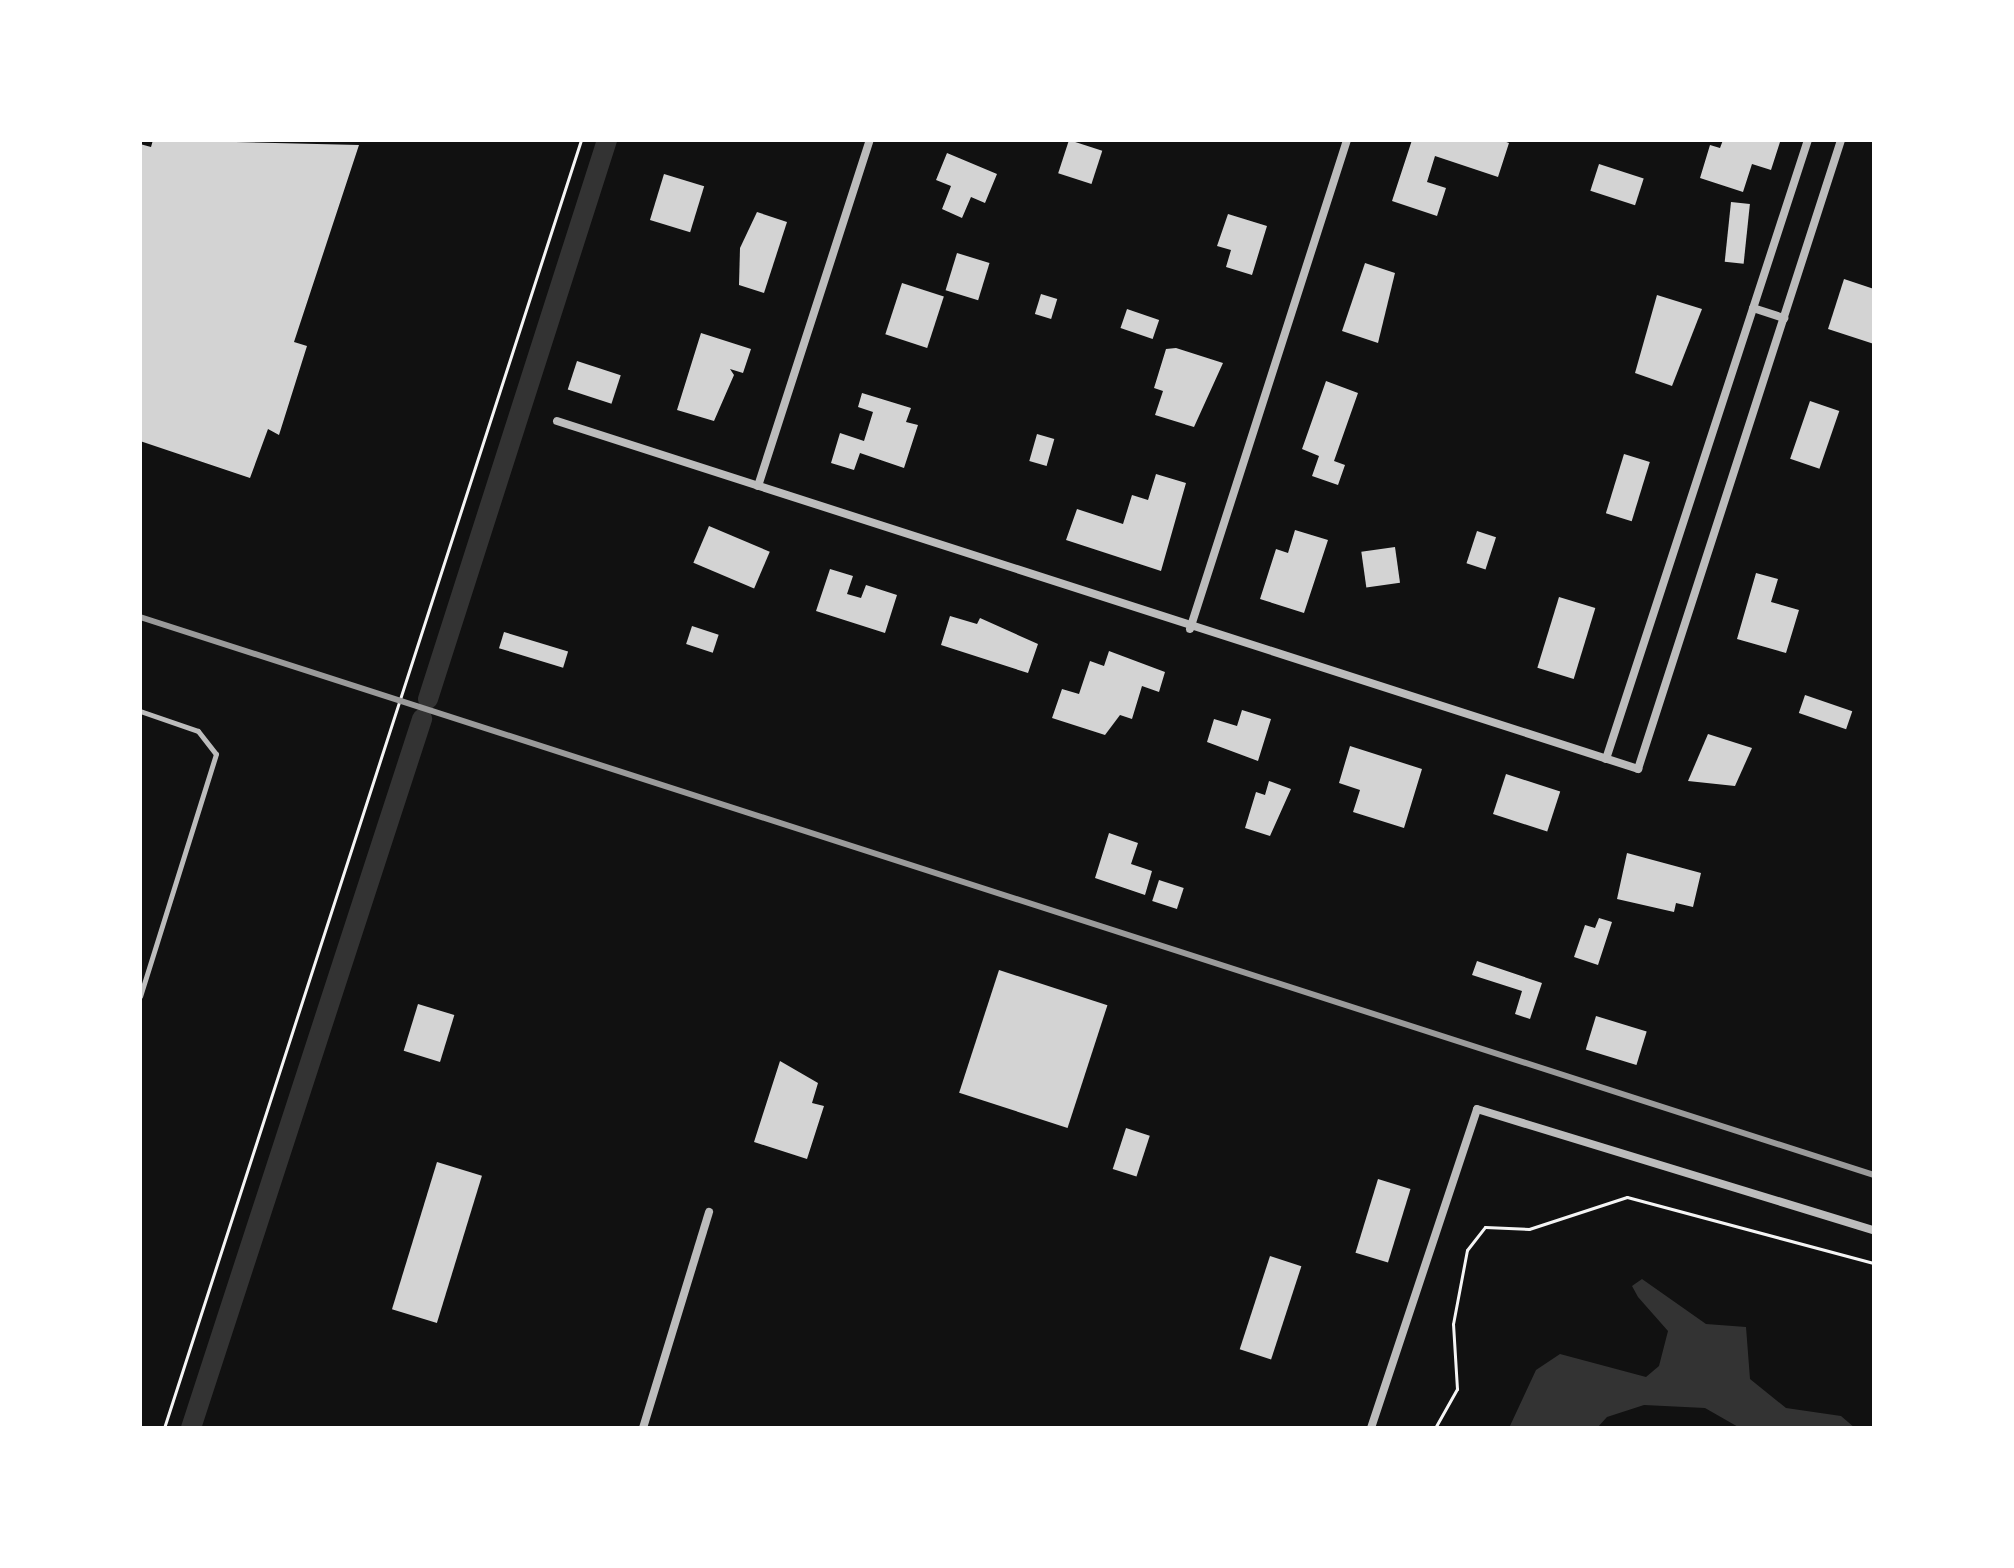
<!DOCTYPE html>
<style>
body{margin:0}
#map{position:relative;width:2014px;height:1568px;overflow:hidden;background:#111;font-family:Helvetica,sans-serif}
div>[style]{position:absolute}
.water>*{inset:0;background:#333}
.canal>*{height:20px;margin:-10px;padding:0 10px;transform-origin:10px;border-radius:10px;background:#333}
.building>*{inset:0;background:#d3d3d3;transform-origin:0 0}
.path>*{height:3px;margin:-1.5px;padding:0 1.5px;transform-origin:1.5px;border-radius:1.5px;background:#f5f5f5}
.service>*{height:5px;margin:-2.5px;padding:0 2.5px;transform-origin:2.5px;border-radius:2.5px;background:#bcbcbc}
.minor>*{height:8px;margin:-4px;padding:0 4px;transform-origin:4px;border-radius:4px;background:#bcbcbc}
.rail>*{height:6px;margin:-3px;padding:0 3px;transform-origin:3px;border-radius:3px;background:#9a9a9a}
span{translate:-50% -50%;white-space:nowrap;text-align:center;line-height:1.15;-webkit-text-stroke:6px #fff;paint-order:stroke}
.frame{position:absolute;inset:0;border:142px solid #fff;pointer-events:none}
</style>
<div id="map">
<div class="water">
<i style="clip-path:polygon(1642px 1279px,1706px 1324px,1746px 1327px,1750px 1379px,1786px 1408px,1841px 1416px,1855px 1428px,1740px 1428px,1705px 1408px,1644px 1405px,1607px 1417px,1597px 1428px,1509px 1428px,1536px 1370px,1560px 1354px,1646px 1377px,1659px 1366px,1668px 1331px,1638px 1297px,1632px 1286px)"></i>
</div>
<div class="canal">
<i style="left:428px;top:699px;width:587px;rotate:-72.24deg"></i>
<i style="left:191px;top:1428px;width:746px;rotate:-71.95deg"></i>
</div>
<div class="building">
<i style="clip-path:polygon(153px 140px,359px 145px,294px 342px,307px 346px,279px 435px,268px 429px,250px 478px,140px 441px,140px 144px,151px 147px)"></i>
<i style="left:1069px;top:140px;width:35px;height:35px;rotate:18deg"></i>
<i style="clip-path:polygon(1412px 140px,1501px 140px,1509px 143px,1498px 177px,1435px 156px,1427px 182px,1446px 188px,1437px 216px,1392px 201px)"></i>
<i style="clip-path:polygon(1723px 140px,1774px 140px,1780px 142px,1771px 170px,1752px 164px,1743px 192px,1700px 178px,1710px 145px,1720px 148px)"></i>
<i style="clip-path:polygon(947px 153px,997px 174px,985px 203px,971px 197px,962px 218px,942px 209px,951px 186px,936px 180px)"></i>
<i style="left:1599px;top:164px;width:47px;height:28px;rotate:18deg"></i>
<i style="left:664px;top:174px;width:42px;height:48px;rotate:17deg"></i>
<i style="left:1731px;top:202px;width:19px;height:60px;rotate:6deg"></i>
<i style="clip-path:polygon(757px 212px,787px 222px,764px 293px,739px 285px,740px 248px)"></i>
<i style="clip-path:polygon(1228px 214px,1267px 226px,1252px 275px,1226px 267px,1231px 250px,1217px 246px)"></i>
<i style="left:957px;top:253px;width:34px;height:39px;rotate:17deg"></i>
<i style="clip-path:polygon(1365px 263px,1395px 273px,1378px 343px,1342px 331px)"></i>
<i style="clip-path:polygon(1844px 279px,1874px 289px,1874px 344px,1828px 329px)"></i>
<i style="left:902px;top:283px;width:44px;height:54px;rotate:18deg"></i>
<i style="left:1041px;top:294px;width:17px;height:21px;rotate:17deg"></i>
<i style="clip-path:polygon(1657px 295px,1702px 309px,1672px 386px,1635px 373px)"></i>
<i style="left:1127px;top:309px;width:34px;height:20px;rotate:19deg"></i>
<i style="clip-path:polygon(701px 333px,751px 349px,743px 373px,730px 369px,734px 375px,714px 421px,677px 410px)"></i>
<i style="clip-path:polygon(1176px 348px,1223px 363px,1194px 427px,1155px 415px,1163px 391px,1154px 388px,1166px 349px)"></i>
<i style="left:577px;top:361px;width:46px;height:30px;rotate:18deg"></i>
<i style="clip-path:polygon(1326px 381px,1358px 393px,1334px 461px,1345px 465px,1338px 485px,1312px 476px,1319px 456px,1302px 449px)"></i>
<i style="clip-path:polygon(862px 393px,911px 408px,906px 422px,918px 425px,904px 468px,860px 453px,854px 470px,831px 463px,840px 433px,864px 441px,873px 412px,858px 407px)"></i>
<i style="left:1810px;top:401px;width:31px;height:61px;rotate:19deg"></i>
<i style="left:1037px;top:434px;width:18px;height:28px;rotate:16deg"></i>
<i style="left:1624px;top:454px;width:27px;height:62px;rotate:17deg"></i>
<i style="clip-path:polygon(1156px 474px,1186px 483px,1161px 571px,1066px 540px,1077px 509px,1123px 524px,1132px 495px,1148px 500px)"></i>
<i style="left:709px;top:526px;width:66px;height:40px;rotate:23deg"></i>
<i style="clip-path:polygon(1295px 530px,1328px 540px,1304px 613px,1260px 599px,1276px 549px,1288px 553px)"></i>
<i style="left:1477px;top:531px;width:20px;height:34px;rotate:18deg"></i>
<i style="left:1395px;top:547px;width:36px;height:34px;rotate:82deg"></i>
<i style="clip-path:polygon(830px 569px,853px 576px,847px 594px,861px 598px,866px 585px,897px 595px,885px 633px,816px 611px)"></i>
<i style="clip-path:polygon(1756px 573px,1778px 579px,1771px 602px,1799px 610px,1786px 653px,1737px 639px)"></i>
<i style="left:1559px;top:597px;width:38px;height:74px;rotate:17deg"></i>
<i style="clip-path:polygon(950px 616px,977px 624px,980px 618px,1038px 644px,1028px 673px,941px 645px)"></i>
<i style="left:692px;top:626px;width:28px;height:19px;rotate:18deg"></i>
<i style="left:504px;top:632px;width:67px;height:17px;rotate:17deg"></i>
<i style="clip-path:polygon(1109px 651px,1165px 672px,1159px 692px,1142px 686px,1132px 719px,1120px 715px,1105px 735px,1052px 718px,1062px 689px,1079px 694px,1090px 661px,1104px 666px)"></i>
<i style="left:1805px;top:695px;width:50px;height:19px;rotate:19deg"></i>
<i style="clip-path:polygon(1242px 710px,1271px 719px,1258px 761px,1207px 742px,1214px 719px,1237px 726px)"></i>
<i style="clip-path:polygon(1708px 734px,1752px 748px,1735px 786px,1688px 781px)"></i>
<i style="clip-path:polygon(1350px 746px,1422px 769px,1404px 828px,1353px 812px,1360px 790px,1339px 783px)"></i>
<i style="left:1506px;top:774px;width:57px;height:42px;rotate:18deg"></i>
<i style="clip-path:polygon(1269px 781px,1291px 789px,1270px 836px,1245px 828px,1256px 792px,1265px 795px)"></i>
<i style="clip-path:polygon(1109px 833px,1138px 843px,1131px 864px,1152px 871px,1145px 895px,1095px 878px)"></i>
<i style="clip-path:polygon(1627px 853px,1701px 873px,1693px 907px,1676px 903px,1674px 912px,1617px 899px)"></i>
<i style="left:1159px;top:880px;width:26px;height:22px;rotate:18deg"></i>
<i style="clip-path:polygon(1599px 918px,1612px 922px,1598px 965px,1574px 957px,1585px 925px,1595px 928px)"></i>
<i style="clip-path:polygon(1477px 961px,1542px 983px,1530px 1019px,1515px 1014px,1522px 991px,1472px 975px)"></i>
<i style="left:999px;top:970px;width:114px;height:129px;rotate:18deg"></i>
<i style="left:418px;top:1004px;width:38px;height:49px;rotate:17deg"></i>
<i style="left:1596px;top:1016px;width:53px;height:35px;rotate:17deg"></i>
<i style="clip-path:polygon(780px 1061px,818px 1083px,812px 1103px,824px 1106px,807px 1159px,754px 1142px)"></i>
<i style="left:1126px;top:1128px;width:25px;height:43px;rotate:18deg"></i>
<i style="left:437px;top:1162px;width:47px;height:154px;rotate:17deg"></i>
<i style="left:1378px;top:1179px;width:34px;height:77px;rotate:17deg"></i>
<i style="left:1270px;top:1256px;width:33px;height:98px;rotate:18deg"></i>
</div>
<div class="path">
<i style="left:164px;top:1428px;width:1354px;rotate:-72.06deg"></i>
<i style="left:1435px;top:1428px;width:45px;rotate:-60.6deg"></i>
<i style="left:1457px;top:1389px;width:65px;rotate:-93.5deg"></i>
<i style="left:1453px;top:1324px;width:75px;rotate:-79.3deg"></i>
<i style="left:1467px;top:1250px;width:29px;rotate:-52deg"></i>
<i style="left:1485px;top:1227px;width:44px;rotate:2.6deg"></i>
<i style="left:1529px;top:1229px;width:103px;rotate:-18.1deg"></i>
<i style="left:1627px;top:1197px;width:256px;rotate:15deg"></i>
</div>
<div class="service">
<i style="left:140px;top:711px;width:61px;rotate:19deg"></i>
<i style="left:198px;top:731px;width:29px;rotate:52deg"></i>
<i style="left:216px;top:754px;width:254px;rotate:107.4deg"></i>
</div>
<div class="minor">
<i style="left:1753px;top:308px;width:33px;rotate:18deg"></i>
<i style="left:557px;top:421px;width:1136px;rotate:17.84deg"></i>
<i style="left:1638px;top:769px;width:661px;rotate:-72.11deg"></i>
<i style="left:758px;top:486px;width:364px;rotate:-72.1deg"></i>
<i style="left:1190px;top:629px;width:514px;rotate:-72.2deg"></i>
<i style="left:1606px;top:759px;width:651px;rotate:-71.93deg"></i>
<i style="left:643px;top:1428px;width:226px;rotate:-73deg"></i>
<i style="left:1371px;top:1428px;width:336px;rotate:-71.6deg"></i>
<i style="left:1477px;top:1109px;width:415px;rotate:17deg"></i>
</div>
<div class="rail">
<i style="left:140px;top:617px;width:1822px;rotate:17.84deg"></i>
</div>
<div class="frame"></div>
</div>
